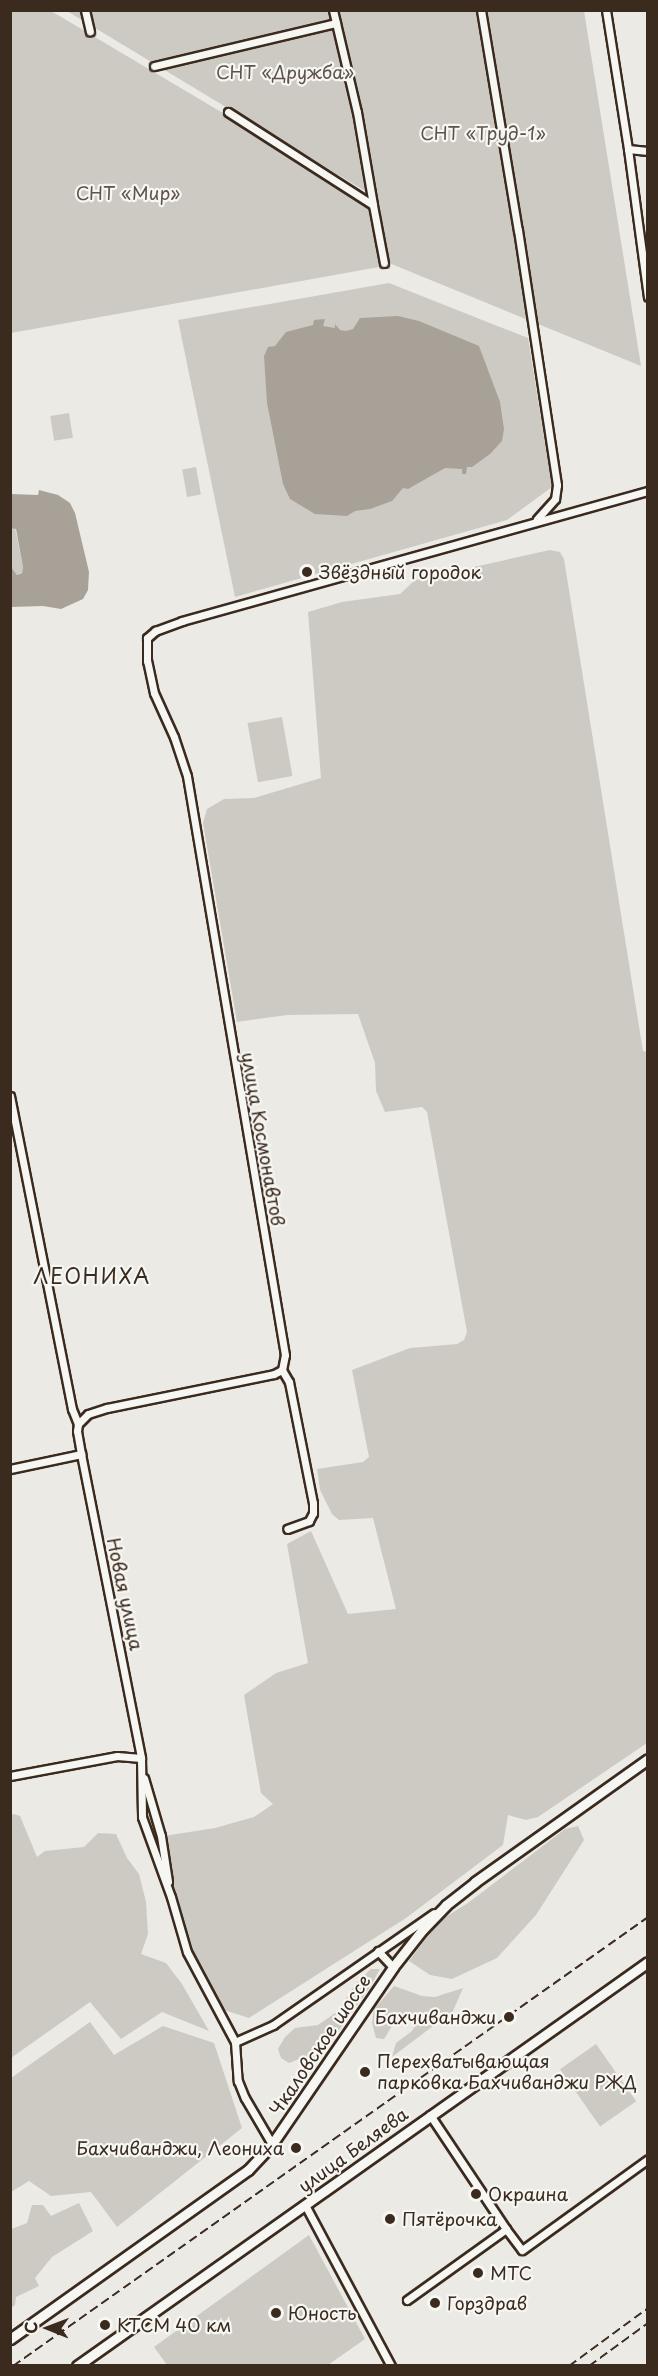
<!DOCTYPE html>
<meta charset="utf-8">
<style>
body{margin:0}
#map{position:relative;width:658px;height:2376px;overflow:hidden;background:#ebeae5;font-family:"Playpen Sans",sans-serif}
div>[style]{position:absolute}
.green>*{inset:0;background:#cdcac4;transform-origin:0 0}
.water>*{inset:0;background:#a8a198}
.roads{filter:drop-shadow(2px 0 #3b2a1e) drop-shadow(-2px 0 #3b2a1e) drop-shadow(0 2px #3b2a1e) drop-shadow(0 -2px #3b2a1e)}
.minor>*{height:7px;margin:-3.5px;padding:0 3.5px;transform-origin:3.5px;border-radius:3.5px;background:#f6f6f2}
.tertiary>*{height:9px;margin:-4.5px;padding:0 4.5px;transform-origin:4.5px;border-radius:4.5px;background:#f6f6f2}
.rail>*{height:2px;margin-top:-1px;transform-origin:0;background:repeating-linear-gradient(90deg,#3b2a1e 0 9px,transparent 0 13.5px)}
.dots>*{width:16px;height:16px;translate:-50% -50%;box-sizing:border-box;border:3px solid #f6f6f2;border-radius:50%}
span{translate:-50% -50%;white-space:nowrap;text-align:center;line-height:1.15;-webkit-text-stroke:4.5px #f6f6f2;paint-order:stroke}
.park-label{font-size:18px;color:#605248}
.poi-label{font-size:18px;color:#3b2a1e}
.left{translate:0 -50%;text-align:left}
.right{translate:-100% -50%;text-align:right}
.street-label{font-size:18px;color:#3b2a1e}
.quarter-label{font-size:21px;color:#3b2a1e;letter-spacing:1.5px}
.frame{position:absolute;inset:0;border:12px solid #3b2a1e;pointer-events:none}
.north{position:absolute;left:18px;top:2298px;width:60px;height:60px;-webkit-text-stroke:4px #f6f6f2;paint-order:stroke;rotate:271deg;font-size:16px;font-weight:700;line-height:24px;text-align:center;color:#3b2a1e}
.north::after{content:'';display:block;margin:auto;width:21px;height:27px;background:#3b2a1e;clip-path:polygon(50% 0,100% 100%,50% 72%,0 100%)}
</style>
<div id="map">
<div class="green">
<i style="clip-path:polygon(11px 11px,51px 11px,233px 119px,369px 206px,379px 267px,11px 333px)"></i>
<i style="clip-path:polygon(67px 11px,584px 11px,641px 366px,389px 263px,375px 197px)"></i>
<i style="clip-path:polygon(389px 283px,528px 338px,552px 487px,507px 520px,235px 597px,178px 320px)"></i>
<i style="left:69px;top:413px;width:25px;height:19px;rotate:81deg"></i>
<i style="left:196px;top:467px;width:28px;height:14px;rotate:80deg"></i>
<i style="clip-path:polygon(11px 528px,15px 528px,23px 567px,22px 572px,17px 575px,11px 567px)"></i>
<i style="clip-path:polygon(550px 550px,560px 552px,564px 559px,643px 1051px,647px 1052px,647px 1743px,538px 1817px,526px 1820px,508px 1815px,503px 1845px,406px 1918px,249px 2018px,221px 2009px,191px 1952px,172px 1883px,164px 1836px,215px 1828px,254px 1817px,273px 1804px,261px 1793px,244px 1695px,276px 1673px,308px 1663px,287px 1544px,311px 1531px,348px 1614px,396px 1609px,373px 1518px,339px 1520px,332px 1514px,320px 1490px,317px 1469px,363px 1462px,369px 1457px,352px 1370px,410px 1348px,457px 1344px,464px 1340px,467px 1332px,427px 1112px,422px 1107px,385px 1112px,376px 1091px,375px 1063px,358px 1014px,287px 1015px,237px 1022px,203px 823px,207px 809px,224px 799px,254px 798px,321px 778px,308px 612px,342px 602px,400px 594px,415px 580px)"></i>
<i style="left:282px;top:717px;width:60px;height:35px;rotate:80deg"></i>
<i style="clip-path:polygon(14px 1814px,20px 1816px,37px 1857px,45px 1851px,84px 1847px,98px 1833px,116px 1834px,127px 1858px,139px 1874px,146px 1902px,148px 1934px,141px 1954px,166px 1963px,182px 1984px,209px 2031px,162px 2012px,121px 2039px,90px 2002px,11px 2058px,10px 1815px)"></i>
<i style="clip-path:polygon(578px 1826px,584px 1840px,536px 1915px,497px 1958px,452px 1979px,430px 1975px,409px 1961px,439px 1921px,468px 1903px,565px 1829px)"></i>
<i style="clip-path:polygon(371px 1969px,380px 1969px,370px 1987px,324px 2051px,316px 2057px,302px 2058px,289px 2063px,281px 2058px,278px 2049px,285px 2037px,295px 2028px,318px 2025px,338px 2011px,356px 1983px)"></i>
<i style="clip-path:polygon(394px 1986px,422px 1996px,435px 1997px,463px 1988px,453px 2011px,392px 2057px,396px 2043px,412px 2031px,418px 2021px,411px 2018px,395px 2021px,384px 2039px,376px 2038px,372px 2023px,374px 2009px)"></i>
<i style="clip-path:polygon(90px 2022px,114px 2055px,163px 2026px,214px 2043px,242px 2128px,117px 2227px,91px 2192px,51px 2196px,29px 2181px,11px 2192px,11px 2078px)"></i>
<i style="left:596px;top:2044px;width:70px;height:44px;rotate:55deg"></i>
<i style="clip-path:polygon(79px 2203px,93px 2231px,52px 2257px,35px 2278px,39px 2286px,16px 2297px,15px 2305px,11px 2308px,11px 2229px,27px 2223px,32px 2205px,43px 2205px,51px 2216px)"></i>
<i style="clip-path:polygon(309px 2235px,365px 2339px,328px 2365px,167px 2365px,154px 2347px)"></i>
</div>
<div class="water">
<i style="clip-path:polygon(398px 316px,419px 321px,479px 346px,500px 402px,504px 429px,502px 441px,490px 454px,472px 467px,467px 467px,466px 474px,462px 474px,462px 469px,445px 468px,408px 489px,403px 488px,392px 501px,370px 509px,355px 511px,347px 516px,315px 514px,290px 499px,283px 484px,267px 403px,264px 356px,268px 347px,275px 346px,286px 332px,313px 325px,314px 320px,325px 319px,323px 326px,335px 328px,335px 324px,340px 330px,346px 331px,353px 329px,360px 318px)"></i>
<i style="clip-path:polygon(39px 490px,58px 495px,70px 503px,75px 513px,89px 572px,88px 590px,83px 599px,61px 609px,43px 606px,11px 607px,11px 567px,17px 575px,22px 573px,23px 567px,16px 529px,11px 528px,11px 494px,38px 495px)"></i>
</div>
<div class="roads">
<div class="minor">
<i style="left:85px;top:10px;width:22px;rotate:77deg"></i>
<i style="left:333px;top:10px;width:105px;rotate:76.8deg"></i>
<i style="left:357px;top:112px;width:94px;rotate:80.2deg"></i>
<i style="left:481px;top:10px;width:223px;rotate:80.5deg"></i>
<i style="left:518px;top:230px;width:258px;rotate:81.3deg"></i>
<i style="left:557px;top:485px;width:14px;rotate:98deg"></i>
<i style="left:555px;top:499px;width:27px;rotate:132deg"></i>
<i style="left:606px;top:10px;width:141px;rotate:81deg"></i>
<i style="left:628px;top:149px;width:149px;rotate:82.3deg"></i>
<i style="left:154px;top:66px;width:187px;rotate:-13.3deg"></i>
<i style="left:228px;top:112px;width:172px;rotate:32.7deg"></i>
<i style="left:373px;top:205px;width:59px;rotate:79.3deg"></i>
<i style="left:628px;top:149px;width:20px;rotate:6deg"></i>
<i style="left:10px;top:1096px;width:319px;rotate:78.8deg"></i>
<i style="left:72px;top:1409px;width:16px;rotate:68deg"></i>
<i style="left:282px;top:1370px;width:15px;rotate:-79deg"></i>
<i style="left:285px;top:1355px;width:587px;rotate:-99.61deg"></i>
<i style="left:187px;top:776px;width:41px;rotate:-108.4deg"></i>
<i style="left:174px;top:737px;width:48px;rotate:-114.4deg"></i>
<i style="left:154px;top:693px;width:33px;rotate:-102deg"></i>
<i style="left:147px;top:661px;width:23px;rotate:-90deg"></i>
<i style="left:147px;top:638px;width:11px;rotate:-41deg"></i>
<i style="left:155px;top:631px;width:29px;rotate:-20deg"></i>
<i style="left:182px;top:621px;width:484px;rotate:-15.6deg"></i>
<i style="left:282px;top:1370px;width:14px;rotate:60deg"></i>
<i style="left:289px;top:1382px;width:123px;rotate:78.8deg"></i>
<i style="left:313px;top:1503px;width:10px;rotate:90deg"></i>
<i style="left:313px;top:1513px;width:9px;rotate:117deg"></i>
<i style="left:309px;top:1521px;width:23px;rotate:160deg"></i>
<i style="left:78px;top:1424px;width:7px;rotate:98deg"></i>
<i style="left:77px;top:1431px;width:23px;rotate:80deg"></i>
<i style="left:81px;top:1454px;width:310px;rotate:78.8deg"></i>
<i style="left:141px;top:1758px;width:59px;rotate:89deg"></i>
<i style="left:142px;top:1817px;width:85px;rotate:70.1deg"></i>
<i style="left:171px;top:1897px;width:57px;rotate:73.8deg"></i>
<i style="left:187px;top:1952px;width:102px;rotate:61.9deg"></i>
<i style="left:235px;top:2042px;width:39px;rotate:86deg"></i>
<i style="left:238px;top:2081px;width:18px;rotate:68deg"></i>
<i style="left:245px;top:2098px;width:53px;rotate:59.6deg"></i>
<i style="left:78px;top:1424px;width:14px;rotate:-45deg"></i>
<i style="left:88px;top:1414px;width:20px;rotate:-18deg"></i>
<i style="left:107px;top:1408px;width:170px;rotate:-11.5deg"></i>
<i style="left:274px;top:1374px;width:9px;rotate:-27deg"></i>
<i style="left:10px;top:1469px;width:73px;rotate:-11.9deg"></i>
<i style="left:10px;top:1776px;width:109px;rotate:-10.6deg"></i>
<i style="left:117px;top:1756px;width:24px;rotate:5deg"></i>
<i style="left:144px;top:1778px;width:60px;rotate:73.7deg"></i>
<i style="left:161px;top:1836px;width:46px;rotate:81.2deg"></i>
<i style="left:378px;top:1951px;width:22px;rotate:47deg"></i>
<i style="left:235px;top:2042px;width:42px;rotate:-24.1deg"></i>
<i style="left:273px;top:2025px;width:196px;rotate:-34.8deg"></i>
<i style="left:430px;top:2115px;width:137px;rotate:56.3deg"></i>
<i style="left:305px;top:2205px;width:183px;rotate:61.9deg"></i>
<i style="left:407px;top:2300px;width:122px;rotate:-35.6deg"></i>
<i style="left:506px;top:2229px;width:26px;rotate:53deg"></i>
<i style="left:522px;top:2250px;width:155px;rotate:-35.8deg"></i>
</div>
<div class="tertiary">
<i style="left:10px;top:2339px;width:292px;rotate:-35.4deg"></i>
<i style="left:248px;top:2170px;width:35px;rotate:-47deg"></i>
<i style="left:272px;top:2144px;width:214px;rotate:-55.6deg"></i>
<i style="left:393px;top:1967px;width:48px;rotate:-51.7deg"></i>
<i style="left:423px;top:1929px;width:33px;rotate:-46deg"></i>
<i style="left:446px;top:1905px;width:37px;rotate:-38deg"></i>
<i style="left:475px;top:1882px;width:212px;rotate:-35.4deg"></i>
<i style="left:77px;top:2366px;width:699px;rotate:-35.28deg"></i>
</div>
</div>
<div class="rail">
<i style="left:13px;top:2366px;width:778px;rotate:-35.26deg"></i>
<i style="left:569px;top:2366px;width:98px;rotate:-36.3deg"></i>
<i style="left:589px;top:2366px;width:73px;rotate:-36.1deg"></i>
</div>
<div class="dots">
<i style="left:307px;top:572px;background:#3b2a1e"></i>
<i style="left:509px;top:2017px;background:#3b2a1e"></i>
<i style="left:365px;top:2072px;background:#3b2a1e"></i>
<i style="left:296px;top:2148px;background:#3b2a1e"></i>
<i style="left:476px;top:2194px;background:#3b2a1e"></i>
<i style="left:390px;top:2219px;background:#3b2a1e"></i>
<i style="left:478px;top:2273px;background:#3b2a1e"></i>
<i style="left:435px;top:2303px;background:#3b2a1e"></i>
<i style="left:276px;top:2313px;background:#3b2a1e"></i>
<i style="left:105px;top:2325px;background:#3b2a1e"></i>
</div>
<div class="park-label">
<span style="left:285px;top:72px">СНТ «Дружба»</span>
<span style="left:483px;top:133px">СНТ «Труд-1»</span>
<span style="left:128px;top:193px">СНТ «Мир»</span>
</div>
<div class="poi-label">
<span class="left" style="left:319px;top:572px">Звёздный городок</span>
<span class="right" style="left:496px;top:2017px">Бахчиванджи</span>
<span class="left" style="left:377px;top:2072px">Перехватывающая<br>парковка Бахчиванджи РЖД</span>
<span class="right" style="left:284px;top:2148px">Бахчиванджи, Леониха</span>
<span class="left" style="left:488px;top:2194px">Окраина</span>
<span class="left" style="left:402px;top:2219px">Пятёрочка</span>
<span class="left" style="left:490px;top:2273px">МТС</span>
<span class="left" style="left:447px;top:2303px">Горздрав</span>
<span class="left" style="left:288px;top:2313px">Юность</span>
<span class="left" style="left:117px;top:2325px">КТСМ 40 км</span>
</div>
<div class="street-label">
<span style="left:263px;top:1139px;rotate:80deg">улица Космонавтов</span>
<span style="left:125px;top:1594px;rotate:78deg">Новая улица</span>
<span style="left:320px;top:2045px;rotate:-56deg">Чкаловское шоссе</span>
<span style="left:353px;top:2150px;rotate:-36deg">улица Беляева</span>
</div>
<div class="quarter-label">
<span style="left:92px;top:1275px">ЛЕОНИХА</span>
</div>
<div class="frame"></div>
<div class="north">С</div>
</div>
